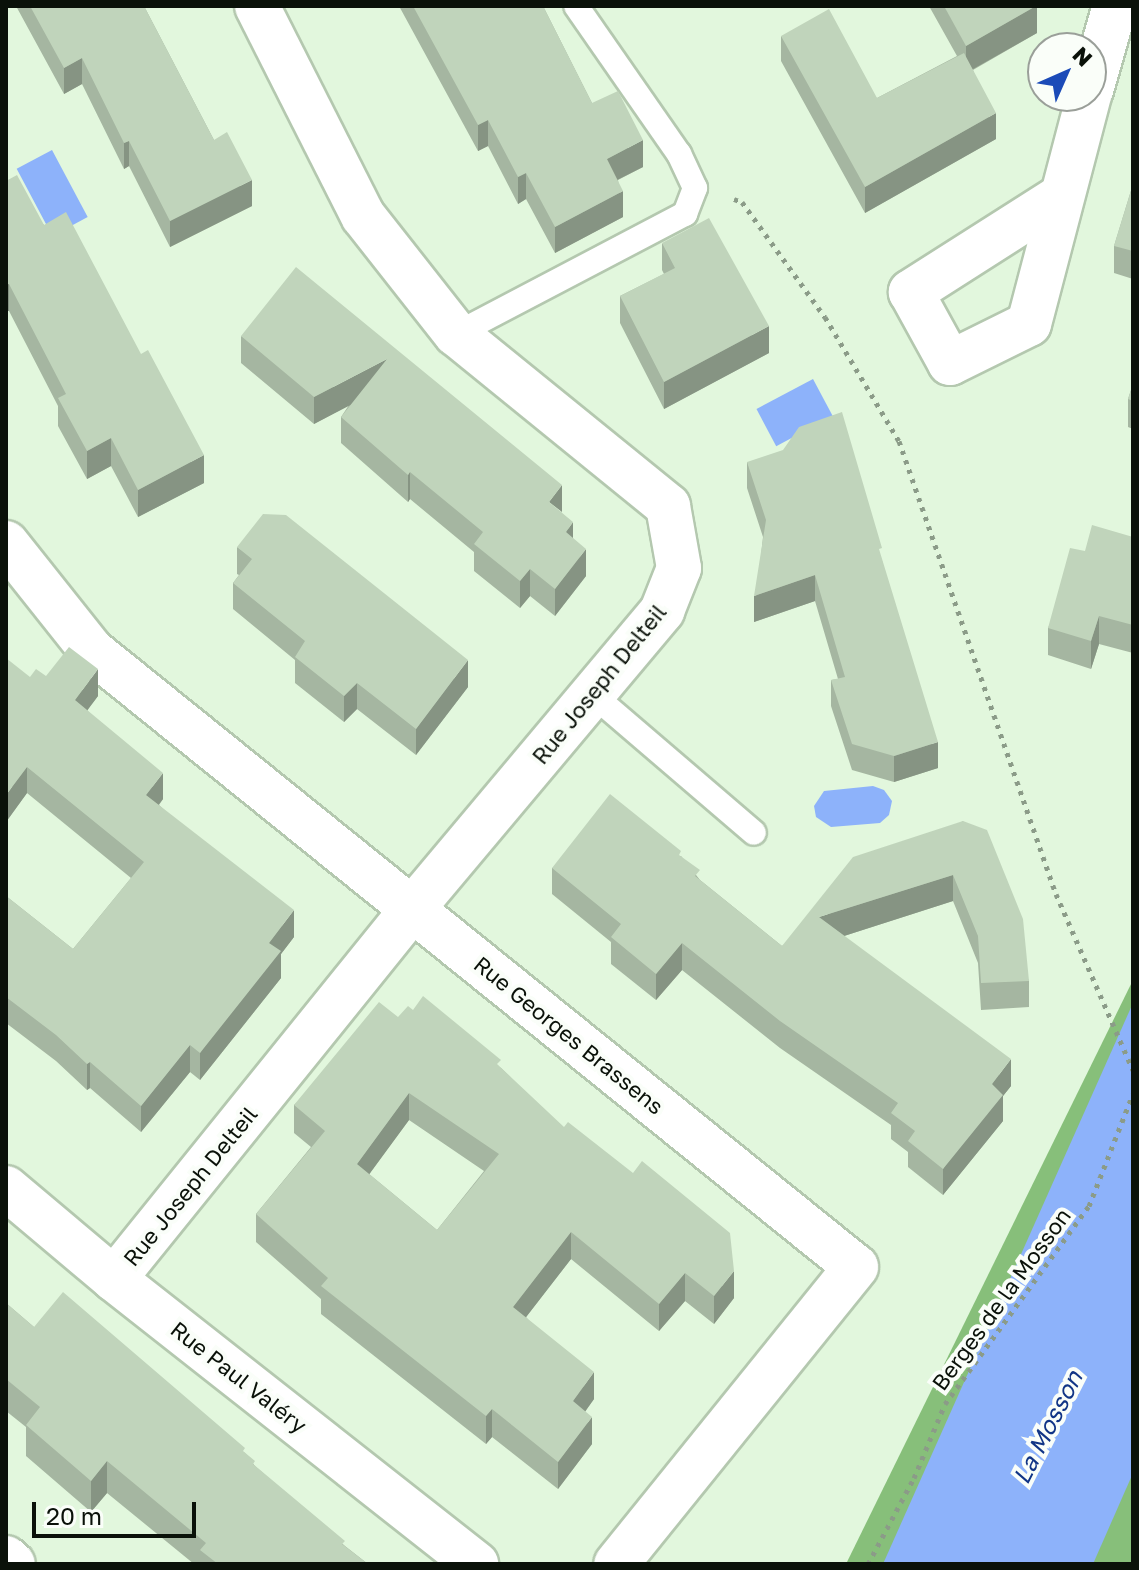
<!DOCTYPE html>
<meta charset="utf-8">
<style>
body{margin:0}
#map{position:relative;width:1139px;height:1570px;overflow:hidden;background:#e2f7dd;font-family:"Golos Text",sans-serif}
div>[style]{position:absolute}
.forest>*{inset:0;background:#87bf7a}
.water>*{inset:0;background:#8db2fa;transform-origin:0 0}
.path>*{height:5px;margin-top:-2.5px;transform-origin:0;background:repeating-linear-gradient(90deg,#8b9b88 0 4px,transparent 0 10px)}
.roads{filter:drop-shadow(2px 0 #b4c8af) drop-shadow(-2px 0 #b4c8af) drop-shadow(0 2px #b4c8af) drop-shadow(0 -2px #b4c8af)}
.lane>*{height:24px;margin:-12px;padding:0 12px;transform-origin:12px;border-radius:12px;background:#fff}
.street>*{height:44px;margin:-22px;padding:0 22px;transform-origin:22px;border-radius:22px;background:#fff}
.wall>*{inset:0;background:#a5b6a1}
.shaded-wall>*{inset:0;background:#869483;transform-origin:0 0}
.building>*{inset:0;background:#c0d4bb}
span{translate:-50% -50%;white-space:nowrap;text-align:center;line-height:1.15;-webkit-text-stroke:8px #fafef9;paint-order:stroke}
.street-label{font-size:22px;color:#0a1109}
.water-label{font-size:24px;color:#113586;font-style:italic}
.frame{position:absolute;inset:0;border:8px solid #0a1109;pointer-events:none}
.north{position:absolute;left:1027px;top:32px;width:80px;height:80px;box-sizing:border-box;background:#fafef9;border:2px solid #9a9f99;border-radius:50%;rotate:45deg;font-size:22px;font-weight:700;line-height:32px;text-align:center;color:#0a1109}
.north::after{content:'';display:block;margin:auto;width:28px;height:36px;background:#1b4bb8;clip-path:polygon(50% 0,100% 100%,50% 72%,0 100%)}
.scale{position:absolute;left:32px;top:1502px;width:164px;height:36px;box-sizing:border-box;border:4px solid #0a1109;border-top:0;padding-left:10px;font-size:24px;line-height:28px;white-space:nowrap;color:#0a1109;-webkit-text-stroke:6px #fafef9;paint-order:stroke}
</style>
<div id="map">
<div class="forest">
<i style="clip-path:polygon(1133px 980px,1133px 1564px,846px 1564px)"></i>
</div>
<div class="water">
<i style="left:52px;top:150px;width:76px;height:40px;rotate:62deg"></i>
<i style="left:813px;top:379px;width:42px;height:64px;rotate:62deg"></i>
<i style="clip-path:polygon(873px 786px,884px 790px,892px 801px,889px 815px,880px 823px,831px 827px,816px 817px,814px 806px,824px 791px)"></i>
<i style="clip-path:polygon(1133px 1003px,1133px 1473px,1093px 1564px,883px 1564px)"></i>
</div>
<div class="path">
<i style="left:734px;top:199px;width:9px;rotate:21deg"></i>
<i style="left:742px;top:202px;width:142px;rotate:54.2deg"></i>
<i style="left:825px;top:317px;width:144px;rotate:59.2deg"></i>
<i style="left:899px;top:441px;width:479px;rotate:70.9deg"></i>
<i style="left:1056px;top:894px;width:192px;rotate:66.4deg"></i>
<i style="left:868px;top:1564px;width:98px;rotate:-61.9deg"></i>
<i style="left:914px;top:1478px;width:80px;rotate:-67.3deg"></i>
<i style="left:945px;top:1404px;width:245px;rotate:-54deg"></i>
<i style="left:1089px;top:1206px;width:120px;rotate:-68.6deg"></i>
</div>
<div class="roads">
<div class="lane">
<i style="left:456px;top:334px;width:259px;rotate:-27.7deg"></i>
<i style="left:685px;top:214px;width:28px;rotate:-69deg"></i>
<i style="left:695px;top:188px;width:38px;rotate:-115deg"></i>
<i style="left:679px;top:154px;width:180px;rotate:-124.8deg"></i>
<i style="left:592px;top:694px;width:213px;rotate:40.6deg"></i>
</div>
<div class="street">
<i style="left:1091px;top:90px;width:87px;rotate:-74.1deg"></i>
<i style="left:1060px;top:197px;width:177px;rotate:147.5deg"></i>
<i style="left:911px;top:292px;width:81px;rotate:61.2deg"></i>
<i style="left:950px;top:363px;width:88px;rotate:-26.3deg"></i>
<i style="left:1029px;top:324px;width:236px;rotate:-75.3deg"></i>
<i style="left:6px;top:543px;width:138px;rotate:51.5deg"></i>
<i style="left:92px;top:651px;width:981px;rotate:38.88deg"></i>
<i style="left:856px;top:1267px;width:382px;rotate:128.9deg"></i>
<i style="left:6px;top:1188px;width:141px;rotate:40.1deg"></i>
<i style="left:114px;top:1279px;width:461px;rotate:38.2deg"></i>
<i style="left:114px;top:1279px;width:476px;rotate:-51.1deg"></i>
<i style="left:413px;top:908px;width:388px;rotate:-50deg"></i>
<i style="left:662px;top:611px;width:46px;rotate:-68.4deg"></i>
<i style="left:679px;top:568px;width:63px;rotate:-100.1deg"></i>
<i style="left:668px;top:506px;width:273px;rotate:-140.9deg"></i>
<i style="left:456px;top:334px;width:150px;rotate:-128.2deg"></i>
<i style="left:363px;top:216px;width:235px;rotate:-116.8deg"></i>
<i style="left:6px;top:1558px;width:9px;rotate:41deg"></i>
</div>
</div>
<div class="wall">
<i style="clip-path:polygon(16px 6px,144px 6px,214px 140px,252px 206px,170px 247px,129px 166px,124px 169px,82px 84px,64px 94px)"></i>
<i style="clip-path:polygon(399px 6px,543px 6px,592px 103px,643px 167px,618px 180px,623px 217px,555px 253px,526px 199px,518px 204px,488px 146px,478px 151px)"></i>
<i style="clip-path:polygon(929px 6px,1037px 6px,1037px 33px,973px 70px,996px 139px,865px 213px,781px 61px,781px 36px,877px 98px,957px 56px)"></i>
<i style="clip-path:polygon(6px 181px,44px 225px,204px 483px,138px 517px,111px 466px,87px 479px,58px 426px,58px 406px,9px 311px)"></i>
<i style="clip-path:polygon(1133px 184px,1133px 279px,1114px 273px,1114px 246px)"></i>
<i style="clip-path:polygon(662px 243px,769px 353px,664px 409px,620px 323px,620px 296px,664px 274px,662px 270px)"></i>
<i style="clip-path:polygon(241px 336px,561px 512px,573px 538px,586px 576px,555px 616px,530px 596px,520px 608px,474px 571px,474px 552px,410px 499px,408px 502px,341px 443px,341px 417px,349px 405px,314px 424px,241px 363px)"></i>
<i style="clip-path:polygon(1133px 384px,1133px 429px,1128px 427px,1128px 399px)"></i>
<i style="clip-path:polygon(747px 462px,882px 561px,938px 768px,894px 782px,852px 770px,831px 706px,831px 680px,838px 679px,815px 601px,754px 622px,763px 537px,747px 488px)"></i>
<i style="clip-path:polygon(1133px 537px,1133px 653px,1099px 644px,1091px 669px,1048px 655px,1048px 628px,1085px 551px)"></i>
<i style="clip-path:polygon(237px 547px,468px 687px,416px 755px,357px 709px,344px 722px,295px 683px,295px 660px,233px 609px,233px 583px,239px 575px,237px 574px)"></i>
<i style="clip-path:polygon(46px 676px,98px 696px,87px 710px,163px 799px,159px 805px,294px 937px,281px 954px,281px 978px,200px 1080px,190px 1072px,141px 1132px,90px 1088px,87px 1090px,56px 1061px,6px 1023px,6px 896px,73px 949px,131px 878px,27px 793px,6px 822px,30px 677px)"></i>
<i style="clip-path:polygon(963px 821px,1029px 981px,1029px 1007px,981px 1010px,978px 963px,953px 901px,844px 936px,1011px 1086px,1003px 1096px,1003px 1121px,943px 1195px,908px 1167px,908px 1152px,891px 1139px,891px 1125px,780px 1048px,682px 970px,656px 1000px,611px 964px,611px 942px,552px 894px,552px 868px,681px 856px,700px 880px,782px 946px)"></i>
<i style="clip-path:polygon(evenodd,398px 1017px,501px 1068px,734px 1298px,714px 1324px,685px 1301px,659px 1331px,571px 1259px,526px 1317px,594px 1399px,585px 1411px,592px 1444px,558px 1489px,492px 1437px,486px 1444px,321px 1314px,321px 1299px,256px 1242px,256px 1214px,311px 1147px,294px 1133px,294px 1105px,398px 1017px,409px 1120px,484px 1171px,437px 1230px,369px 1174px,409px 1120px)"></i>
<i style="clip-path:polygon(6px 1303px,34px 1327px,245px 1453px,255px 1466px,345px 1546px,368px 1564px,194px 1564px,107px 1493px,91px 1512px,26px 1456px,26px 1427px,6px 1411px)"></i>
</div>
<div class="shaded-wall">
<i style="clip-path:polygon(1036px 6px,1037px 6px,1037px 33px,966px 73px,966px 46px)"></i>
<i style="clip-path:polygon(82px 58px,82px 84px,64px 94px,64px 68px)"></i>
<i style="clip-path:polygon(996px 113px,996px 139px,865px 213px,865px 187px)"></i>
<i style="clip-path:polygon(488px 120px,488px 146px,478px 151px,478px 125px)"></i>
<i style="clip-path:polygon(643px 140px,643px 167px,607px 185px,607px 159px)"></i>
<i style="clip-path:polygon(129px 141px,129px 166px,124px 169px,124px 143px)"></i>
<i style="clip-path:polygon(526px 173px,526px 199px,518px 204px,518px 177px)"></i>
<i style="clip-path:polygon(252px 180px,252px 206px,170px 247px,170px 221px)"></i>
<i style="clip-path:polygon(623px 191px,623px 217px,555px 253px,555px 227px)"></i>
<i style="left:9px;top:284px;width:27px;height:3px;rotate:90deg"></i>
<i style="clip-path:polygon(769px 326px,769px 353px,664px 409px,664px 382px)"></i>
<i style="clip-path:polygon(387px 359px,387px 386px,314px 424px,314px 397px)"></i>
<i style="clip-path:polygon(111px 438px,111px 466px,87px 479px,87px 451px)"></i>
<i style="clip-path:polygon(204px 455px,204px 483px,138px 517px,138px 490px)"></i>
<i style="clip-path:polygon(410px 472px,410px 499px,408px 502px,408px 475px)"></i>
<i style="clip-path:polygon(562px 485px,562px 512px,549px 502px)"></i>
<i style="clip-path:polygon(573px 522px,573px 549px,566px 532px)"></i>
<i style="clip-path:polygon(586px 549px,586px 576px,555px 616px,555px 589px)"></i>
<i style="clip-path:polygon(530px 569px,530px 596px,520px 608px,520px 581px)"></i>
<i style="clip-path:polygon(815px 575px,815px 601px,754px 622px,754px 596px)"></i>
<i style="clip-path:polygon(1099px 616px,1099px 644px,1091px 669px,1091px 641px)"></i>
<i style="clip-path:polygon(468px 660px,468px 687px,416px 755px,416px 729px)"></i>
<i style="clip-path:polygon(98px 669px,98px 696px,75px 727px,75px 700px)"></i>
<i style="clip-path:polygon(357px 683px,357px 709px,344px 722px,344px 696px)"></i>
<i style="clip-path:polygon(938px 742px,938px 768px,894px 782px,894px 756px)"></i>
<i style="clip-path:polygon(27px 767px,27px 793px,6px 822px,6px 795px)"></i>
<i style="clip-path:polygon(163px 773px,163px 799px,146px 821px,146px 795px)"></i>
<i style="clip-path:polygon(953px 875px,953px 901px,819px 944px,819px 917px)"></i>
<i style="clip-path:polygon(294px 910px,294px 937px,281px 954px,281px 978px,200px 1080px,200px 1053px,269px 943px)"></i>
<i style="clip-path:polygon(682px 943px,682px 970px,656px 1000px,656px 974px)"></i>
<i style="clip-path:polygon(190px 1045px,190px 1072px,141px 1132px,141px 1106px)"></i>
<i style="clip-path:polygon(1011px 1059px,1011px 1086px,1003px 1096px,1003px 1121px,943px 1195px,943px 1169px,992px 1084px)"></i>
<i style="clip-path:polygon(90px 1062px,90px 1088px,87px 1090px,87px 1064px)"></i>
<i style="clip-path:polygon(409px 1093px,409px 1120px,357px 1191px,357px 1164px)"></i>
<i style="clip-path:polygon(571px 1232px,571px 1259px,513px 1334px,513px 1307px)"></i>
<i style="clip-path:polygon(734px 1271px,734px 1298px,714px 1324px,714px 1296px)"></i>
<i style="clip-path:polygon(685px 1273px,685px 1301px,659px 1331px,659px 1304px)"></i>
<i style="clip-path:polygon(594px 1372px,594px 1399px,573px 1429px,573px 1401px)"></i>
<i style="clip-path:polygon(492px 1409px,492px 1437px,486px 1444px,486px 1416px)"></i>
<i style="clip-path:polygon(592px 1417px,592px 1444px,558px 1489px,558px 1462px)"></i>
<i style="clip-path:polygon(107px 1461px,107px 1493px,91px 1512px,91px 1481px)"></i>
</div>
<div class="building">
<i style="clip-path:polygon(30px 6px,144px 6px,214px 140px,227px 132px,252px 180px,170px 221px,129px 141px,124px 143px,82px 58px,64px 68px)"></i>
<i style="clip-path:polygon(413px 6px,543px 6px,592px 103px,618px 91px,643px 140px,607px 159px,623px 191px,555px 227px,526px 173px,518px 177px,488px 120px,478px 125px)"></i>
<i style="clip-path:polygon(944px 6px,1036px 6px,966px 46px)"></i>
<i style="clip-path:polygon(829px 9px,877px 98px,964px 53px,996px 113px,865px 187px,781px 36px)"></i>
<i style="clip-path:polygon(17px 175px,44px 225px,66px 212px,141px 354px,148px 350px,204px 455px,138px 490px,111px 438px,87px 451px,58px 398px,66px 394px,9px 284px,6px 285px,6px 181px)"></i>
<i style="clip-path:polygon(1133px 184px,1133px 251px,1114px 246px)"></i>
<i style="clip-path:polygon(709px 218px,769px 326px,664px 382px,620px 296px,675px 268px,662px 243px)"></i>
<i style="clip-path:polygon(296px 267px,562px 485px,549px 502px,573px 522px,566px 532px,586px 549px,555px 589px,530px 569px,520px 581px,474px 544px,483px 532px,410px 472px,408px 475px,341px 417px,387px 359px,314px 397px,241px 336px)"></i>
<i style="clip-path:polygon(1133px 384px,1133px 401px,1128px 399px)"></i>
<i style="clip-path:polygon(842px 412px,882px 548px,879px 549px,938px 742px,894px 756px,852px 744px,831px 680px,845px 677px,815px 575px,754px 596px,766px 520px,747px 462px,783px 450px,799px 427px)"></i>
<i style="clip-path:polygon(263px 514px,286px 515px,468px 660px,416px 729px,357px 683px,344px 696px,295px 657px,305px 641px,233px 583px,252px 559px,237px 547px)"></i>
<i style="clip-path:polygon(1092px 525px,1133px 537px,1133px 625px,1099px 616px,1091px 641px,1048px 628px,1070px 548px,1085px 551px)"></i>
<i style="clip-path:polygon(69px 647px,98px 669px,75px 700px,163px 773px,146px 795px,294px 910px,269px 943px,281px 951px,200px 1053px,190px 1045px,141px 1106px,90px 1062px,87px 1064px,56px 1035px,6px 997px,6px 896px,73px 949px,144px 862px,27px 767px,6px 795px,6px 658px,30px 677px,36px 669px,46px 676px)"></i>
<i style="clip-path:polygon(610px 794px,681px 851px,679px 855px,700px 870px,695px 876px,782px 946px,853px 857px,963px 821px,987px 830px,1023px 919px,1029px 981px,981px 983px,978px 936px,953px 875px,819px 917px,1011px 1059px,992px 1084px,1003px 1095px,943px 1169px,908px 1141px,915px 1131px,891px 1113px,898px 1103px,780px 1021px,682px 943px,656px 974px,611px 937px,621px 924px,552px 868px)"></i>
<i style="clip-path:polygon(evenodd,423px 996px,501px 1060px,497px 1064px,564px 1127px,568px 1122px,633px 1173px,642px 1161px,730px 1233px,734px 1271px,714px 1296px,685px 1273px,659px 1304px,571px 1232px,513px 1307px,594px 1372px,573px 1401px,592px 1417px,558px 1462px,492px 1409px,486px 1416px,321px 1286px,328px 1278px,256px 1214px,325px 1131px,294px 1105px,379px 1002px,398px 1017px,408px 1006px,413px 1010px,423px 996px,409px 1093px,499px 1154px,437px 1230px,357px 1164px,409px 1093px)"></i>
<i style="clip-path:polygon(63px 1292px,245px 1448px,243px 1451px,255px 1461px,253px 1464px,345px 1541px,342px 1544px,368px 1564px,218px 1564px,200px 1550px,206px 1543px,107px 1461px,91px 1481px,26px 1425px,40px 1407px,6px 1379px,6px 1303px,34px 1327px)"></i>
</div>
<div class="street-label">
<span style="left:599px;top:684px;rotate:-51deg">Rue Joseph Delteil</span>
<span style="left:569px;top:1035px;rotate:39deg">Rue Georges Brassens</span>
<span style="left:190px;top:1186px;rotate:-51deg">Rue Joseph Delteil</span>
<span style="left:1001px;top:1299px;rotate:-54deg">Berges de la Mosson</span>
<span style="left:239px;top:1377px;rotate:38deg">Rue Paul Valéry</span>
</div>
<div class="water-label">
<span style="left:1047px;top:1427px;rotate:-63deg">La Mosson</span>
</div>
<div class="frame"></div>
<div class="north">N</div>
<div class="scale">20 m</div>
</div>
